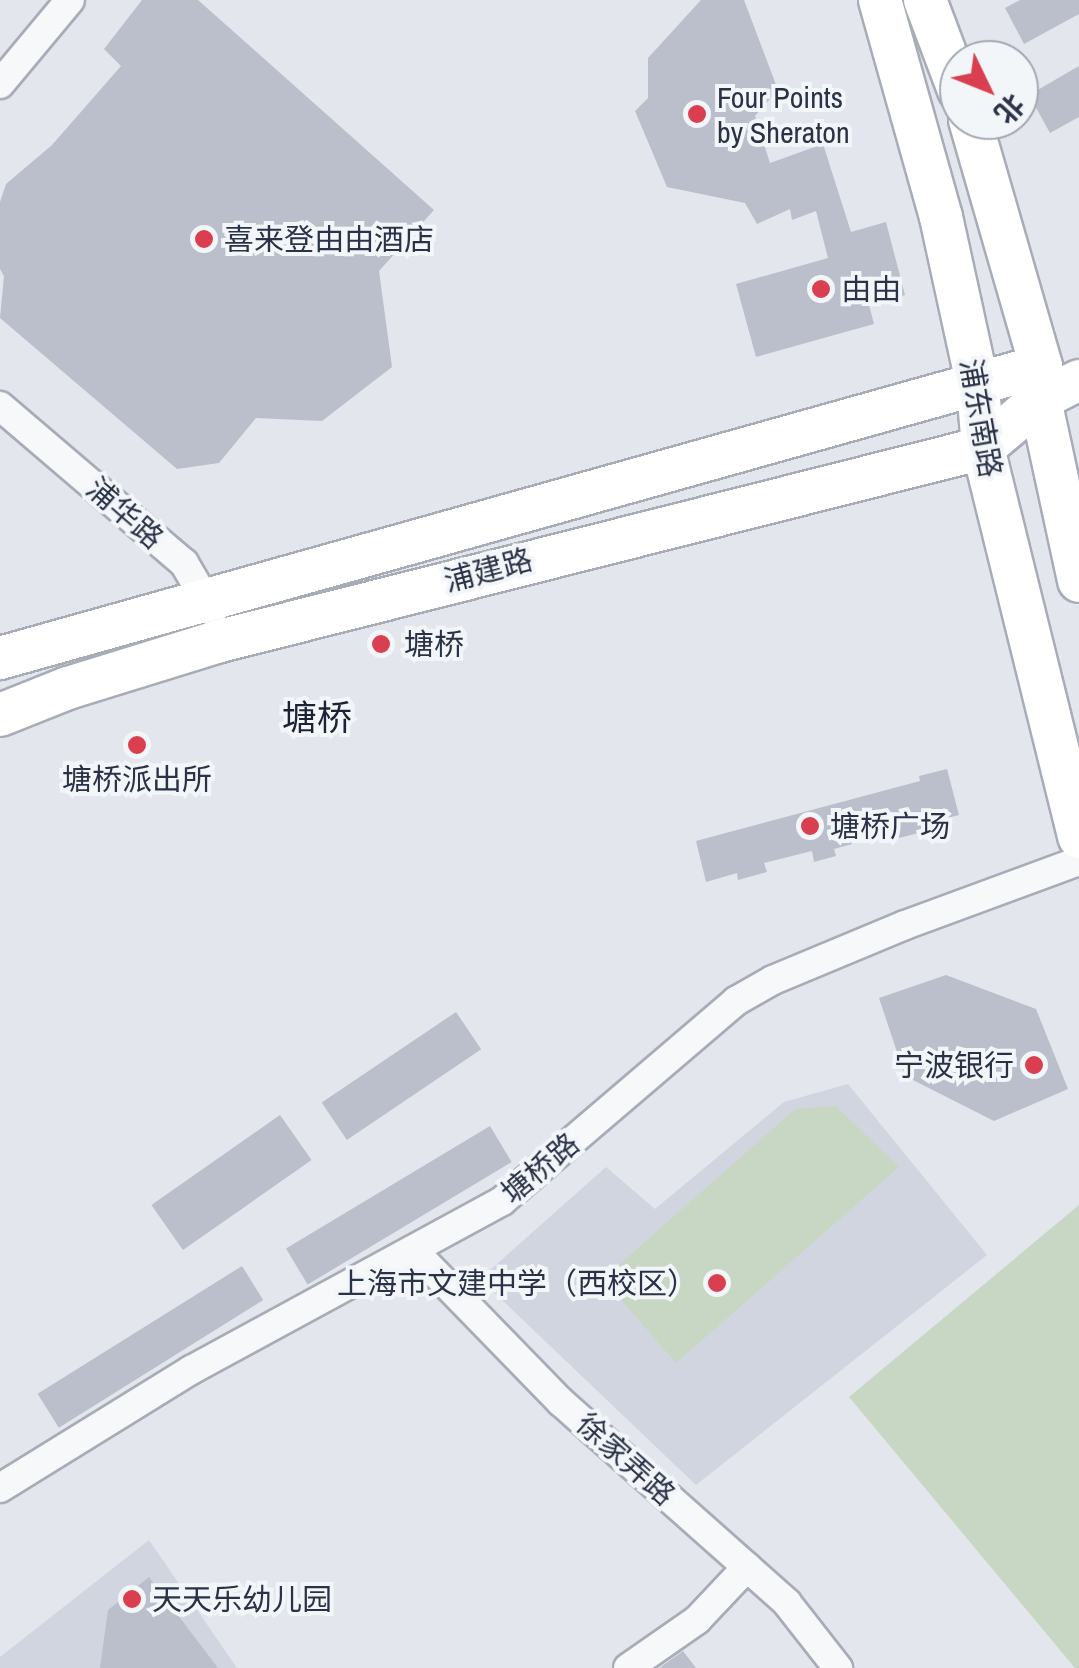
<!DOCTYPE html>
<meta charset="utf-8">
<style>
body{margin:0}
#map{position:relative;width:1079px;height:1668px;overflow:hidden;background:#e3e6ec;font-family:"Archivo Narrow","Noto Sans SC",sans-serif}
div>[style]{position:absolute}
.built>*{inset:0;background:#d1d5df}
.green>*{inset:0;background:#c8d7c4}
.building>*{inset:0;background:#babfcb;transform-origin:0 0}
.roads{filter:drop-shadow(2px 0 #a7acb7) drop-shadow(-2px 0 #a7acb7) drop-shadow(0 2px #a7acb7) drop-shadow(0 -2px #a7acb7)}
.street>*{height:28px;margin:-14px;padding:0 14px;transform-origin:14px;border-radius:14px;background:#f7f8fa}
.secondary>*{height:40px;margin:-20px;padding:0 20px;transform-origin:20px;border-radius:20px;background:#fff}
.primary>*{height:42px;margin:-21px;padding:0 21px;transform-origin:21px;border-radius:21px;background:#fff}
.dots>*{width:28px;height:28px;translate:-50% -50%;box-sizing:border-box;border:5px solid #f3f6f9;border-radius:50%}
span{translate:-50% -50%;white-space:nowrap;text-align:center;line-height:1.15;-webkit-text-stroke:8px #f3f6f9;paint-order:stroke}
.poi-label{font-size:30px;color:#293247}
.left{translate:0 -50%;text-align:left}
.right{translate:-100% -50%;text-align:right}
.street-label{font-size:30px;color:#293247}
.quarter-label{font-size:35px;color:#1b2337}
.north{position:absolute;left:939px;top:40px;width:100px;height:100px;box-sizing:border-box;background:#f3f6f9;border:2px solid #a2a8b2;border-radius:50%;rotate:133deg;font-size:28px;font-weight:700;line-height:40px;text-align:center;color:#293247}
.north::after{content:'';display:block;margin:auto;width:35px;height:45px;background:#da3f4f;clip-path:polygon(50% 0,100% 100%,50% 72%,0 100%)}
</style>
<div id="map">
<div class="built">
<i style="clip-path:polygon(848px 1084px,987px 1255px,696px 1485px,480px 1279px,606px 1167px,655px 1209px,784px 1102px)"></i>
<i style="clip-path:polygon(149px 1540px,237px 1668px,0 1668px,0 1657px)"></i>
</div>
<div class="green">
<i style="clip-path:polygon(836px 1106px,899px 1167px,676px 1363px,603px 1279px,795px 1109px)"></i>
<i style="clip-path:polygon(1079px 1205px,1079px 1668px,1075px 1668px,849px 1397px)"></i>
</div>
<div class="building">
<i style="clip-path:polygon(142px 0,198px 0,434px 210px,379px 271px,392px 367px,322px 421px,256px 418px,219px 463px,177px 469px,0 318px,4px 276px,0 269px,0 202px,6px 184px,52px 145px,121px 66px,104px 49px)"></i>
<i style="clip-path:polygon(701px 0,744px 0,778px 90px,755px 116px,770px 163px,823px 144px,851px 232px,886px 222px,905px 295px,869px 305px,874px 324px,756px 357px,736px 284px,828px 258px,816px 211px,792px 220px,790px 209px,757px 224px,745px 203px,667px 187px,635px 111px,648px 98px,648px 58px)"></i>
<i style="clip-path:polygon(1020px 0,1079px 0,1079px 14px,1024px 44px,1005px 8px)"></i>
<i style="clip-path:polygon(1079px 66px,1079px 117px,1050px 133px,1029px 95px)"></i>
<i style="clip-path:polygon(947px 769px,959px 815px,928px 823px,930px 830px,899px 838px,894px 820px,849px 832px,852px 844px,834px 849px,836px 856px,814px 862px,812px 851px,764px 863px,767px 872px,738px 880px,737px 873px,706px 882px,696px 841px,920px 781px,919px 776px)"></i>
<i style="clip-path:polygon(946px 975px,1036px 1009px,1068px 1089px,994px 1121px,905px 1076px,879px 998px)"></i>
<i style="left:456px;top:1012px;width:45px;height:162px;rotate:56deg"></i>
<i style="left:280px;top:1115px;width:55px;height:157px;rotate:55deg"></i>
<i style="left:490px;top:1126px;width:42px;height:238px;rotate:59deg"></i>
<i style="left:242px;top:1266px;width:40px;height:241px;rotate:58deg"></i>
<i style="clip-path:polygon(149px 1577px,218px 1668px,100px 1668px,108px 1610px)"></i>
<i style="clip-path:polygon(683px 1651px,696px 1668px,659px 1668px)"></i>
</div>
<div class="roads">
<div class="street">
<i style="left:0;top:84px;width:109px;rotate:-50.2deg"></i>
<i style="left:0;top:406px;width:242px;rotate:40.5deg"></i>
<i style="left:184px;top:563px;width:56px;rotate:59.7deg"></i>
<i style="left:413px;top:1250px;width:212px;rotate:45.8deg"></i>
<i style="left:561px;top:1402px;width:302px;rotate:41.6deg"></i>
<i style="left:787px;top:1603px;width:83px;rotate:51.9deg"></i>
<i style="left:0;top:1488px;width:225px;rotate:-31.7deg"></i>
<i style="left:191px;top:1370px;width:354px;rotate:-28.5deg"></i>
<i style="left:502px;top:1201px;width:308px;rotate:-40.5deg"></i>
<i style="left:736px;top:1001px;width:43px;rotate:-29.6deg"></i>
<i style="left:773px;top:980px;width:143px;rotate:-22.6deg"></i>
<i style="left:905px;top:925px;width:185px;rotate:-20.2deg"></i>
<i style="left:628px;top:1668px;width:84px;rotate:-34.8deg"></i>
<i style="left:697px;top:1620px;width:73px;rotate:-46.7deg"></i>
</div>
<div class="secondary">
<i style="left:1040px;top:400px;width:44px;rotate:-27.1deg"></i>
</div>
<div class="primary">
<i style="left:880px;top:0;width:225px;rotate:74.3deg"></i>
<i style="left:941px;top:217px;width:174px;rotate:77.7deg"></i>
<i style="left:978px;top:387px;width:61px;rotate:85.3deg"></i>
<i style="left:983px;top:448px;width:401px;rotate:76.1deg"></i>
<i style="left:925px;top:0;width:96px;rotate:69.3deg"></i>
<i style="left:970px;top:120px;width:256px;rotate:73.9deg"></i>
<i style="left:1041px;top:366px;width:34px;rotate:92deg"></i>
<i style="left:1040px;top:400px;width:185px;rotate:77.8deg"></i>
<i style="left:0;top:658px;width:1081px;rotate:-15.67deg"></i>
<i style="left:0;top:715px;width:73px;rotate:-21.7deg"></i>
<i style="left:68px;top:688px;width:159px;rotate:-17.2deg"></i>
<i style="left:220px;top:641px;width:787px;rotate:-14.2deg"></i>
<i style="left:983px;top:448px;width:75px;rotate:-40.1deg"></i>
</div>
</div>
<div class="dots">
<i style="left:697px;top:114px;background:#da3f4f"></i>
<i style="left:204px;top:239px;background:#da3f4f"></i>
<i style="left:821px;top:289px;background:#da3f4f"></i>
<i style="left:381px;top:644px;background:#da3f4f"></i>
<i style="left:137px;top:745px;background:#da3f4f"></i>
<i style="left:810px;top:826px;background:#da3f4f"></i>
<i style="left:1034px;top:1065px;background:#da3f4f"></i>
<i style="left:717px;top:1283px;background:#da3f4f"></i>
<i style="left:132px;top:1599px;background:#da3f4f"></i>
</div>
<div class="poi-label">
<span class="left" style="left:717px;top:114px">Four Points<br>by Sheraton</span>
<span class="left" style="left:224px;top:239px">喜来登由由酒店</span>
<span class="left" style="left:841px;top:289px">由由</span>
<span class="left" style="left:404px;top:644px">塘桥</span>
<span style="left:137px;top:779px">塘桥派出所</span>
<span class="left" style="left:830px;top:826px">塘桥广场</span>
<span class="right" style="left:1014px;top:1065px">宁波银行</span>
<span class="right" style="left:697px;top:1283px">上海市文建中学（西校区）</span>
<span class="left" style="left:152px;top:1599px">天天乐幼儿园</span>
</div>
<div class="street-label">
<span style="left:981px;top:418px;rotate:80deg">浦东南路</span>
<span style="left:125px;top:513px;rotate:41deg">浦华路</span>
<span style="left:488px;top:570px;rotate:-15deg">浦建路</span>
<span style="left:540px;top:1168px;rotate:-40deg">塘桥路</span>
<span style="left:626px;top:1459px;rotate:42deg">徐家弄路</span>
</div>
<div class="quarter-label">
<span style="left:317px;top:718px">塘桥</span>
</div>
<div class="north">北</div>
</div>
